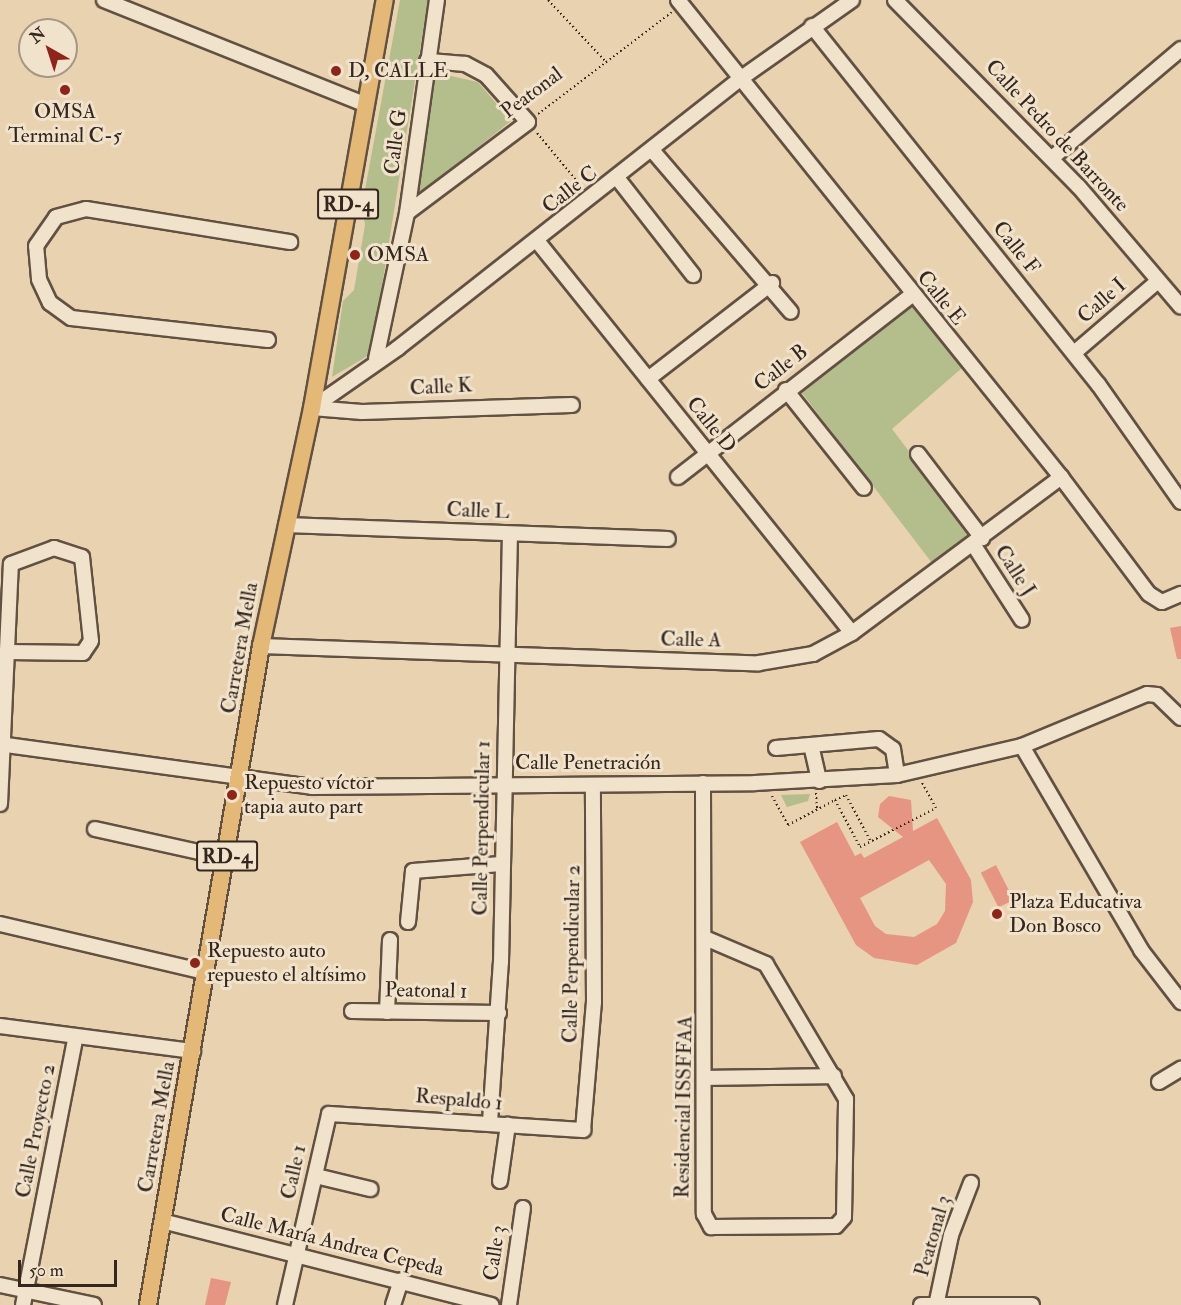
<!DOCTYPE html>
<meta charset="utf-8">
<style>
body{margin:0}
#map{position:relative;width:1181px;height:1305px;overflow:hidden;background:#e8d2af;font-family:"IM FELL Double Pica",serif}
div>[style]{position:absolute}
.green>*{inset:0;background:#b4bd8c}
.building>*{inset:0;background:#e69583;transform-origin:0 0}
.path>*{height:2px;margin-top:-1px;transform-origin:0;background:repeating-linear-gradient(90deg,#35261e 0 1.5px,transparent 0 4.5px)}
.roads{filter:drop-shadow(2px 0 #625142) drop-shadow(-2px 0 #625142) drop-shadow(0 2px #625142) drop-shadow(0 -2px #625142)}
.minor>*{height:14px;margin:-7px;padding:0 7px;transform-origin:7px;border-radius:7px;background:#f0e2cb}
.major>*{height:16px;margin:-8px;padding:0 8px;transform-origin:8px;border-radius:8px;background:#e4b978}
.dots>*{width:16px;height:16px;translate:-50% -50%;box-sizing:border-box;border:3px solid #f0e2cb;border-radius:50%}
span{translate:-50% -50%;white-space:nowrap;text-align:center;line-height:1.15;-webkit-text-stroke:6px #f0e2cb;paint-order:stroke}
.shield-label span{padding:2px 4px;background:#f0e2cb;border:2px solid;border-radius:4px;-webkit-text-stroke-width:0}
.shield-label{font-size:20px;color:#35261e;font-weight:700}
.poi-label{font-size:21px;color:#35261e}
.left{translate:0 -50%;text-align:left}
.street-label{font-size:21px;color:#35261e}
.north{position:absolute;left:18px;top:18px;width:60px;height:60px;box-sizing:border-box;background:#f0e2cb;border:2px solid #a59786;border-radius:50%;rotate:321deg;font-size:16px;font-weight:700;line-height:24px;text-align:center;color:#35261e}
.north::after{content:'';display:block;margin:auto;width:21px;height:27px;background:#8f2418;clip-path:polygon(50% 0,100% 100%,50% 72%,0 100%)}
.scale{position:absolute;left:18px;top:1260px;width:99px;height:27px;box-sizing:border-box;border:3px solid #35261e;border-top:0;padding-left:8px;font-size:18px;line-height:21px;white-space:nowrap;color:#35261e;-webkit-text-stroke:4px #f0e2cb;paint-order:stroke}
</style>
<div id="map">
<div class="green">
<i style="clip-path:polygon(400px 0,428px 0,371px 354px,332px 377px,343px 301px,354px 290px,365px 225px,362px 206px)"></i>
<i style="clip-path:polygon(433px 72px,478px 82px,511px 121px,414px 198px)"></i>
<i style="clip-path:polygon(908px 302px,963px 367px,892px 429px,972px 534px,932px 563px,799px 389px)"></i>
<i style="clip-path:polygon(810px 794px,808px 801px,787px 807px,781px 795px)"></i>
</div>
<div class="building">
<i style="clip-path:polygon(1181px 626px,1181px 659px,1177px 659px,1170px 628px)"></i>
<i style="clip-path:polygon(evenodd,889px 796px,911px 800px,913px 831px,937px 818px,971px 880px,973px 902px,956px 943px,917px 965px,874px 958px,856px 945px,800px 842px,837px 822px,855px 856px,861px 853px,864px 858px,903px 837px,878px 817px,880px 804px,889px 796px,929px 860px,946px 884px,945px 911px,937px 924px,914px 937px,886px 934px,875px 926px,860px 898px,929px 860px)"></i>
<i style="left:996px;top:865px;width:39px;height:17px;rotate:63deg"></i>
<i style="clip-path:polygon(211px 1278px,231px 1282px,225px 1305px,205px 1305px)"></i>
</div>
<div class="path">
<i style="left:548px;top:0;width:86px;rotate:46.9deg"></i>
<i style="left:538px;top:114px;width:168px;rotate:-37.3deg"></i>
<i style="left:537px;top:133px;width:69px;rotate:50.3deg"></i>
<i style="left:816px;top:793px;width:15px;rotate:86deg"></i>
<i style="left:772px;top:796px;width:33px;rotate:61deg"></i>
<i style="left:788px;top:825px;width:53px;rotate:-28deg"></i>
<i style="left:835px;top:800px;width:53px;rotate:62deg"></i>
<i style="left:860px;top:847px;width:85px;rotate:-27.2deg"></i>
<i style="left:936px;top:808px;width:29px;rotate:-119deg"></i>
<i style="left:835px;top:800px;width:12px;rotate:-24deg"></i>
<i style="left:846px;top:795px;width:53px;rotate:62deg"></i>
</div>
<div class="roads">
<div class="minor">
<i style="left:104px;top:0;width:282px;rotate:21.8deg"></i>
<i style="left:678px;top:0;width:612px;rotate:51.24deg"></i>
<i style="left:1061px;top:477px;width:146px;rotate:53.1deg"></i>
<i style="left:1149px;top:594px;width:15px;rotate:32deg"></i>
<i style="left:1162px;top:602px;width:21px;rotate:-23deg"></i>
<i style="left:895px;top:0;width:262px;rotate:45.5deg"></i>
<i style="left:1079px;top:187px;width:157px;rotate:49.6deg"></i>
<i style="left:812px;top:26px;width:458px;rotate:51.4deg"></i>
<i style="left:1098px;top:384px;width:144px;rotate:54.9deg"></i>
<i style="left:652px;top:150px;width:213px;rotate:49.4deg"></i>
<i style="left:1052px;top:158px;width:169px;rotate:-40.2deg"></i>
<i style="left:618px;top:179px;width:122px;rotate:52deg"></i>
<i style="left:407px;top:213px;width:151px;rotate:-36.9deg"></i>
<i style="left:528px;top:122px;width:63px;rotate:-131.8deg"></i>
<i style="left:486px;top:75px;width:24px;rotate:-152deg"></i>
<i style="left:465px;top:64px;width:38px;rotate:-175deg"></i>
<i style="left:538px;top:242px;width:501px;rotate:51.23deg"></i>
<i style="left:268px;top:340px;width:198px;rotate:-173.6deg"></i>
<i style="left:71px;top:318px;width:26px;rotate:-144deg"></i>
<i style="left:50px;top:303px;width:26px;rotate:-115deg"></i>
<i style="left:39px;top:279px;width:33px;rotate:-95deg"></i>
<i style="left:36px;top:246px;width:35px;rotate:-55deg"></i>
<i style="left:56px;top:217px;width:31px;rotate:-15deg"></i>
<i style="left:86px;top:209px;width:207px;rotate:9.2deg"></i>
<i style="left:1074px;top:353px;width:111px;rotate:-40.6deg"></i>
<i style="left:376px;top:359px;width:149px;rotate:-78deg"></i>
<i style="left:407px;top:213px;width:215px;rotate:-82deg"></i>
<i style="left:648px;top:379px;width:157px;rotate:-37.7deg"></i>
<i style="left:786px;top:390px;width:125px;rotate:51.5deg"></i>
<i style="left:312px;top:408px;width:105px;rotate:-34.9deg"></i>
<i style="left:398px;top:348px;width:435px;rotate:-38.2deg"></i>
<i style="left:740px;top:79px;width:137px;rotate:-35.2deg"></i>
<i style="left:312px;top:408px;width:50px;rotate:4.6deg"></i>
<i style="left:362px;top:412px;width:210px;rotate:-1.9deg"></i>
<i style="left:918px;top:454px;width:106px;rotate:52.7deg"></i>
<i style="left:678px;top:477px;width:296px;rotate:-37.9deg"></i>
<i style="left:286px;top:525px;width:382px;rotate:2.1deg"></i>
<i style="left:973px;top:544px;width:90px;rotate:57.2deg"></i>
<i style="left:261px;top:646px;width:498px;rotate:2deg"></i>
<i style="left:759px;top:663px;width:55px;rotate:-9.5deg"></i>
<i style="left:813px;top:654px;width:44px;rotate:-28.3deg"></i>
<i style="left:852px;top:633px;width:261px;rotate:-36.7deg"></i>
<i style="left:6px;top:745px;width:309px;rotate:7.8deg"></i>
<i style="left:312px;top:787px;width:443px;rotate:-0.5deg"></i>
<i style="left:755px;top:783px;width:142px;rotate:-3.2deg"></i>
<i style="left:897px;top:775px;width:128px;rotate:-13.1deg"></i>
<i style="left:1022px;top:746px;width:135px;rotate:-22.6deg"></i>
<i style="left:1147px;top:694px;width:10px;rotate:6deg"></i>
<i style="left:1157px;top:695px;width:33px;rotate:44deg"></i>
<i style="left:811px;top:745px;width:37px;rotate:77deg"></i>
<i style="left:1022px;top:746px;width:236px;rotate:59.7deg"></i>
<i style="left:1141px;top:950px;width:66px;rotate:52.4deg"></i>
<i style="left:776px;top:748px;width:103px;rotate:-5deg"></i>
<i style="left:879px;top:739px;width:17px;rotate:36deg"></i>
<i style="left:893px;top:749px;width:26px;rotate:81deg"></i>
<i style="left:703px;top:783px;width:431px;rotate:89.9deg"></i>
<i style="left:704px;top:1214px;width:15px;rotate:62deg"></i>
<i style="left:711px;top:1227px;width:125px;rotate:-0.5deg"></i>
<i style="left:836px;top:1226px;width:12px;rotate:-48deg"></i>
<i style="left:844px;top:1217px;width:118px;rotate:-89deg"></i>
<i style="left:846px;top:1099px;width:157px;rotate:-120.7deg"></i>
<i style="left:766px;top:964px;width:66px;rotate:-156.9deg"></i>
<i style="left:0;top:804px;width:240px;rotate:-87.4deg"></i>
<i style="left:11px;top:564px;width:46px;rotate:-20.4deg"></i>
<i style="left:54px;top:548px;width:29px;rotate:18deg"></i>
<i style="left:82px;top:557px;width:84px;rotate:83.9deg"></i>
<i style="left:91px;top:641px;width:14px;rotate:124deg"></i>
<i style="left:83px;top:653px;width:74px;rotate:-179.2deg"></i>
<i style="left:95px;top:829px;width:134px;rotate:12.5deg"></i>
<i style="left:408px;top:922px;width:51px;rotate:-84.4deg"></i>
<i style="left:413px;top:871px;width:88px;rotate:-4.5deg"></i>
<i style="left:0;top:924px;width:211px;rotate:13.2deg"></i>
<i style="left:352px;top:1011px;width:147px;rotate:0.8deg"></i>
<i style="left:387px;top:1012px;width:72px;rotate:-87.6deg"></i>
<i style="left:0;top:1026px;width:195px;rotate:7.4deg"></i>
<i style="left:707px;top:1078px;width:127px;rotate:-0.9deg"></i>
<i style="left:1159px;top:1082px;width:26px;rotate:-31deg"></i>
<i style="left:490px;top:1122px;width:160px;rotate:-86.1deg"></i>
<i style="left:501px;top:962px;width:428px;rotate:-88.8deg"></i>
<i style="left:316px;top:1176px;width:56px;rotate:13.5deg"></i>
<i style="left:500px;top:1181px;width:57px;rotate:-81.9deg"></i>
<i style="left:162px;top:1221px;width:340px;rotate:14.3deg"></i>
<i style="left:0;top:1285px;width:96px;rotate:12deg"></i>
<i style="left:937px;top:1301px;width:67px;rotate:-78deg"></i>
<i style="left:951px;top:1235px;width:56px;rotate:-69deg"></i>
<i style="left:23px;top:1305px;width:274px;rotate:-78.9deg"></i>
<i style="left:285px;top:1305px;width:196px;rotate:-77deg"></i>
<i style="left:329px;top:1114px;width:255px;rotate:3.6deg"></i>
<i style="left:583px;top:1130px;width:128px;rotate:-85.1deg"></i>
<i style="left:594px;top:1002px;width:216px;rotate:-90.3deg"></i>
<i style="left:393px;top:1305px;width:26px;rotate:-72deg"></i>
<i style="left:509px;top:1305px;width:98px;rotate:-81.8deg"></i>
<i style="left:921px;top:1305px;width:111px"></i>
</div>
<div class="major">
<i style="left:148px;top:1305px;width:669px;rotate:-80.27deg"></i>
<i style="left:261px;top:646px;width:243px;rotate:-77.9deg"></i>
<i style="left:312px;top:408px;width:414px;rotate:-79.9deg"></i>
</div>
</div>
<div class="dots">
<i style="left:336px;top:71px;background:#8f2418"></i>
<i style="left:65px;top:90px;background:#8f2418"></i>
<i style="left:355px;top:255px;background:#8f2418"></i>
<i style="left:232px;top:795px;background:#8f2418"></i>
<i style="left:997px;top:914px;background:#8f2418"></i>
<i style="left:195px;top:963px;background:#8f2418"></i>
</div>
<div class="shield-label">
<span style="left:348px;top:204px">RD-4</span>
<span style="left:227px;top:856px">RD-4</span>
</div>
<div class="poi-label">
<span class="left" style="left:348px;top:71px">D, CALLE</span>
<span style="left:65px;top:124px">OMSA<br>Terminal C-5</span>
<span class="left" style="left:367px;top:255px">OMSA</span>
<span class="left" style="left:244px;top:795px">Repuesto víctor<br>tapia auto part</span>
<span class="left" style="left:1009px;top:914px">Plaza Educativa<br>Don Bosco</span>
<span class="left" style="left:207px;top:963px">Repuesto auto<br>repuesto el altísimo</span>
</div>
<div class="street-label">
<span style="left:532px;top:93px;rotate:-37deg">Peatonal</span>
<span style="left:1057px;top:136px;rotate:47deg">Calle Pedro de Barronte</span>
<span style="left:396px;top:142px;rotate:-83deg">Calle G</span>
<span style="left:570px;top:190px;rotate:-38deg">Calle C</span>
<span style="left:1016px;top:248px;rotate:51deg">Calle F</span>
<span style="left:941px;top:298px;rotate:51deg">Calle E</span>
<span style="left:1102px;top:301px;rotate:-41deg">Calle I</span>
<span style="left:781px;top:368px;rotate:-38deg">Calle B</span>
<span style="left:441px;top:387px;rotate:-3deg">Calle K</span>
<span style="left:711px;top:425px;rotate:51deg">Calle D</span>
<span style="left:478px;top:511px;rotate:2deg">Calle L</span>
<span style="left:1015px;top:571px;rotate:57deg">Calle J</span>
<span style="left:691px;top:640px;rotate:1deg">Calle A</span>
<span style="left:240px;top:648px;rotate:-80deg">Carretera Mella</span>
<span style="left:588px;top:763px">Calle Penetración</span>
<span style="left:482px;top:828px;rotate:-89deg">Calle Perpendicular 1</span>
<span style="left:572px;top:954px;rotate:-89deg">Calle Perpendicular 2</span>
<span style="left:426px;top:991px;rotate:1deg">Peatonal 1</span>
<span style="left:459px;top:1100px;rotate:5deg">Respaldo 1</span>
<span style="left:684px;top:1107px;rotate:-89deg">Residencial ISSFFAA</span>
<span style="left:157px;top:1127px;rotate:-80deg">Carretera Mella</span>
<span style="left:36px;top:1131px;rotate:-79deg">Calle Proyecto 2</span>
<span style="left:294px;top:1172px;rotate:-78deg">Calle 1</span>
<span style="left:933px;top:1236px;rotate:-74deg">Peatonal 3</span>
<span style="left:332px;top:1242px;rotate:14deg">Calle María Andrea Cepeda</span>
<span style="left:495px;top:1253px;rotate:-82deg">Calle 3</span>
</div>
<div class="north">N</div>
<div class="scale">50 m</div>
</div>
